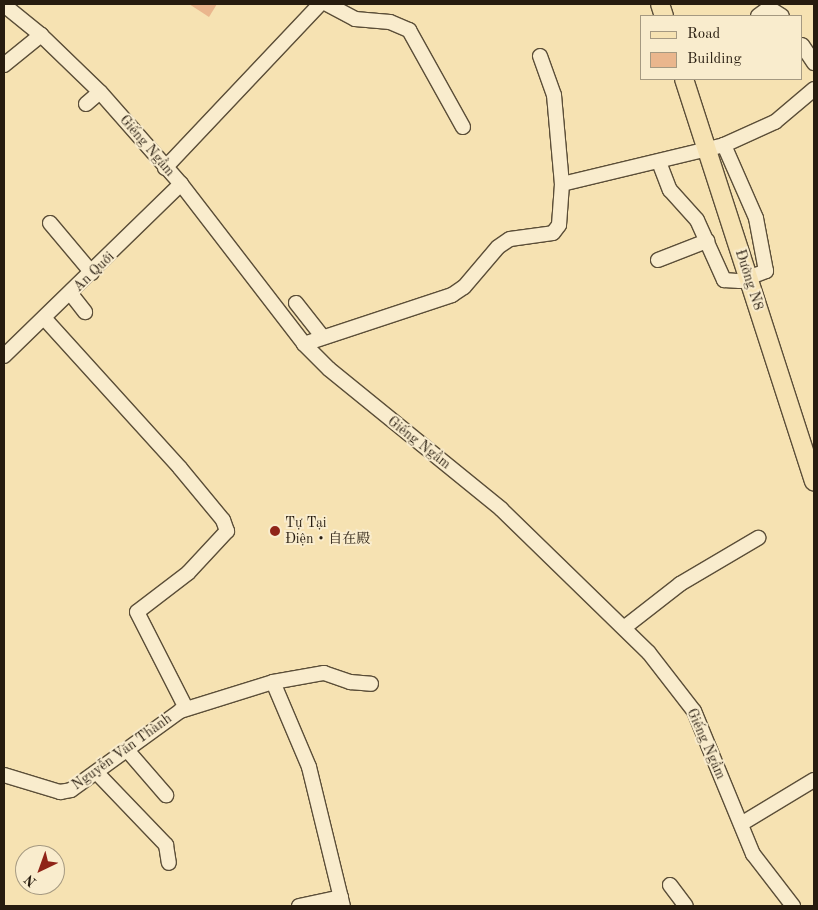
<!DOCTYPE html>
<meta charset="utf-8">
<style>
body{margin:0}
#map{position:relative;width:818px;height:910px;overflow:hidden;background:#f6e2b2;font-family:"Old Standard TT","Noto Serif SC",serif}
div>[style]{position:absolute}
.building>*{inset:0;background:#eab68d}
.roads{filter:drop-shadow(1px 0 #5b4e38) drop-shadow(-1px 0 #5b4e38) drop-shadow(0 1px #5b4e38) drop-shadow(0 -1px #5b4e38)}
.minor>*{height:14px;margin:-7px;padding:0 7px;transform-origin:7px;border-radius:7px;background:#f9eccd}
.major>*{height:18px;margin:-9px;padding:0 9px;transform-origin:9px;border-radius:9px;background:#f6e2b2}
.dots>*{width:14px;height:14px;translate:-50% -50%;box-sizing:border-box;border:2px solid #f9eccd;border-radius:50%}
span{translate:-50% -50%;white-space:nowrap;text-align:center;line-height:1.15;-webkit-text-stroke:4px #f9eccd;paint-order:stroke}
.street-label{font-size:14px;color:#271c0f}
.poi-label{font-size:14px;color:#271c0f}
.left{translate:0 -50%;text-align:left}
.frame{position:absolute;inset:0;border:5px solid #271c0f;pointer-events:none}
.legend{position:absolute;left:640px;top:15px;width:162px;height:65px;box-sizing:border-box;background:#f9eccd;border:1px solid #a59981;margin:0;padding:6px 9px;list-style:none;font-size:15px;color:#271c0f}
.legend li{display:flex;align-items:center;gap:10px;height:25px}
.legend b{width:25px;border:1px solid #a59981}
.north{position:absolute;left:15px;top:845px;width:50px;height:50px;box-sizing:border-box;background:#f9eccd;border:1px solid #a59981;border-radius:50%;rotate:222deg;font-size:14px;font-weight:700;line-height:20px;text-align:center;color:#271c0f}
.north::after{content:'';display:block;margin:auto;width:18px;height:22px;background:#8f2418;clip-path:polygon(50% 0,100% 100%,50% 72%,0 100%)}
</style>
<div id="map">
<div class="building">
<i style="clip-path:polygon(189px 4px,217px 4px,209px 17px)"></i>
</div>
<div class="roads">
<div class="minor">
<i style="left:327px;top:4px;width:32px;rotate:28deg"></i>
<i style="left:355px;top:19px;width:35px;rotate:5deg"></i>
<i style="left:390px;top:22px;width:21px;rotate:23deg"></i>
<i style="left:409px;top:30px;width:111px;rotate:60.9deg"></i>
<i style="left:4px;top:5px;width:48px;rotate:39deg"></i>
<i style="left:41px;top:35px;width:82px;rotate:44deg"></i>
<i style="left:100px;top:92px;width:123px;rotate:48.6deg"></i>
<i style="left:181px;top:184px;width:202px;rotate:52.4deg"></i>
<i style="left:304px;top:344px;width:35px;rotate:45deg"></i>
<i style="left:329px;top:369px;width:222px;rotate:39.1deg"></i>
<i style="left:501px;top:509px;width:206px;rotate:44.2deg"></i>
<i style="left:649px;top:653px;width:73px;rotate:52.2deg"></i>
<i style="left:694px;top:711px;width:155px;rotate:67.6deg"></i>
<i style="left:753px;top:854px;width:66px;rotate:52.4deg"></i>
<i style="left:758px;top:16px;width:14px;rotate:-36deg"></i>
<i style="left:769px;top:8px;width:15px;rotate:32deg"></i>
<i style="left:802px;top:45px;width:22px;rotate:56deg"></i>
<i style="left:540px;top:56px;width:41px;rotate:70.3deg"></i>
<i style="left:554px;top:95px;width:89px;rotate:84.9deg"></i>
<i style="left:4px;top:65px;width:48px;rotate:-39deg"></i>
<i style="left:86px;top:104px;width:18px;rotate:-41deg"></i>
<i style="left:659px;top:162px;width:30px;rotate:69deg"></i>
<i style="left:670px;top:190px;width:40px;rotate:48deg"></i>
<i style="left:697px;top:220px;width:66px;rotate:65.8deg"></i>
<i style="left:724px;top:280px;width:16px;rotate:4deg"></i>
<i style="left:740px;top:281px;width:28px;rotate:-21deg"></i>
<i style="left:766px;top:271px;width:54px;rotate:-100.7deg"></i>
<i style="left:756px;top:218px;width:80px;rotate:-113.7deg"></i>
<i style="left:165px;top:168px;width:226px;rotate:-46.6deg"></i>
<i style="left:50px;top:223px;width:65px;rotate:50deg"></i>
<i style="left:658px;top:260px;width:53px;rotate:-21.2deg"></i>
<i style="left:71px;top:294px;width:23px;rotate:52deg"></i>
<i style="left:296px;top:303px;width:42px;rotate:51.8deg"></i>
<i style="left:45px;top:319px;width:201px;rotate:47.8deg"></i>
<i style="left:180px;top:468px;width:67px;rotate:50.4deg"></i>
<i style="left:223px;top:520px;width:12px;rotate:70deg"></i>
<i style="left:227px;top:531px;width:57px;rotate:132.9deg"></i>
<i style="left:188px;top:573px;width:64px;rotate:142.6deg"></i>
<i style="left:137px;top:612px;width:108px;rotate:63deg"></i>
<i style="left:304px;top:344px;width:156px;rotate:-18.3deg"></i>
<i style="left:452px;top:295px;width:14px;rotate:-34deg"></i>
<i style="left:464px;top:287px;width:52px;rotate:-49.6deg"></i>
<i style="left:498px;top:247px;width:14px;rotate:-34deg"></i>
<i style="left:510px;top:239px;width:43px;rotate:-7.9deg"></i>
<i style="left:553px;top:233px;width:10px;rotate:-53deg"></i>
<i style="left:559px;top:225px;width:41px;rotate:-85.8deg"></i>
<i style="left:562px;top:184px;width:167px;rotate:-13.5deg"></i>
<i style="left:724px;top:145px;width:56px;rotate:-24.3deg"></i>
<i style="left:775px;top:122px;width:51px;rotate:-40.2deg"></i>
<i style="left:4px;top:356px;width:247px;rotate:-44.2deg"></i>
<i style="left:625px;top:627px;width:70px;rotate:-38deg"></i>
<i style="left:680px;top:584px;width:91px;rotate:-30.5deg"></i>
<i style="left:273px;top:682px;width:52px;rotate:-10deg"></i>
<i style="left:324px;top:673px;width:28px;rotate:19deg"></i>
<i style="left:350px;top:682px;width:21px;rotate:5deg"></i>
<i style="left:127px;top:750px;width:60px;rotate:49.1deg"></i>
<i style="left:97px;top:773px;width:100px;rotate:46.2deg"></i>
<i style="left:166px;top:845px;width:18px;rotate:81deg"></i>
<i style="left:4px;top:775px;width:59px;rotate:16.9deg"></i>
<i style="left:60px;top:792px;width:11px;rotate:-10deg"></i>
<i style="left:71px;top:790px;width:135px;rotate:-35.9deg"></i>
<i style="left:180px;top:711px;width:97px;rotate:-17.3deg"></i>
<i style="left:273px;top:682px;width:92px;rotate:67deg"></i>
<i style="left:309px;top:767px;width:143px;rotate:76.3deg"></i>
<i style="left:741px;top:824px;width:85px;rotate:-31.1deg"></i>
<i style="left:670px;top:885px;width:26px;rotate:53deg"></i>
<i style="left:299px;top:906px;width:43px;rotate:-12.1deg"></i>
</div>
<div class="major">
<i style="left:660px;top:4px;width:13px;rotate:72deg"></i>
<i style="left:684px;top:79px;width:423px;rotate:72.1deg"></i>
</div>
</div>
<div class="dots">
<i style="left:275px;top:531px;background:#8f2418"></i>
</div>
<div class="street-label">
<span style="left:147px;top:146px;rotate:49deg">Giếng Ngầm</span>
<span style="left:94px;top:272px;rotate:-44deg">An Quới</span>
<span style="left:749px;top:280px;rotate:72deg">Đường N8</span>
<span style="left:419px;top:443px;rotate:38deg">Giếng Ngầm</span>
<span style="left:706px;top:744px;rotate:66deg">Giếng Ngầm</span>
<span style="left:122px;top:752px;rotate:-36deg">Nguyễn Văn Thành</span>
</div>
<div class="poi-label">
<span class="left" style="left:285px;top:531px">Tự Tại<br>Điện • 自在殿</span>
</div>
<div class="frame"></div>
<ul class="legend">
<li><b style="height:6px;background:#f6e2b2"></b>Road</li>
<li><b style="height:14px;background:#eab68d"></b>Building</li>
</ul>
<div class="north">N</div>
</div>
